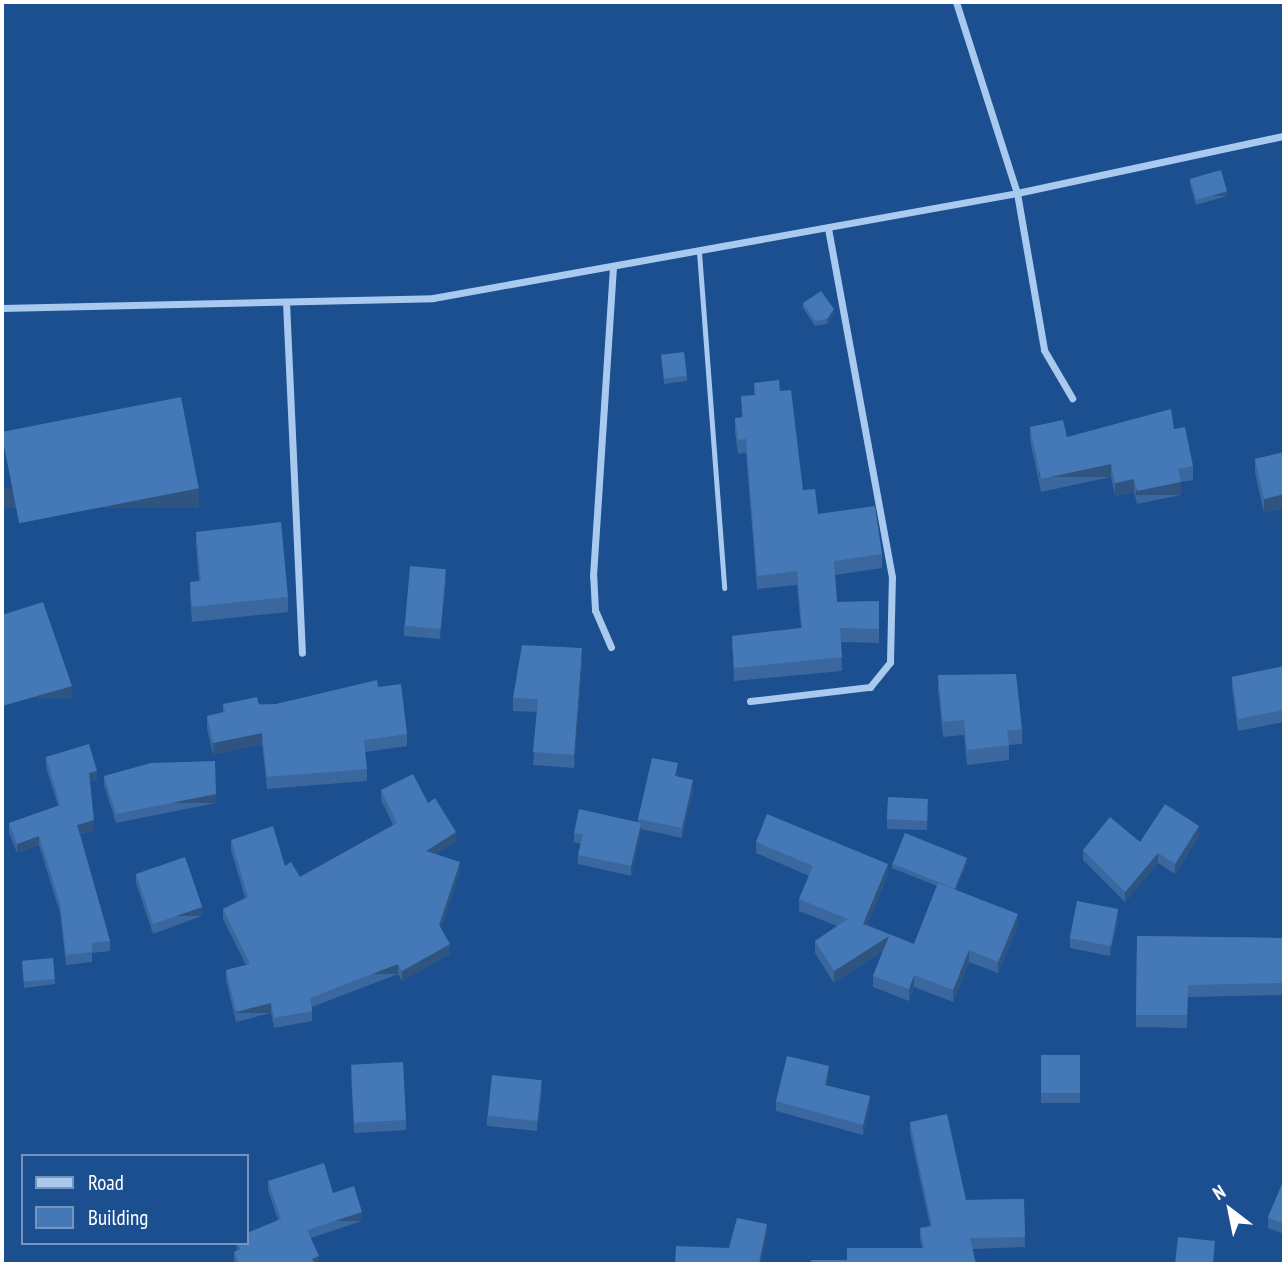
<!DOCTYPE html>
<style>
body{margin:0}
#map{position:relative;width:1286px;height:1266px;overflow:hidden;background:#1b4f8f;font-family:"PT Sans Narrow",sans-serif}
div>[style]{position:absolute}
.lane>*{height:5px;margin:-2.5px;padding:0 2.5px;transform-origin:2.5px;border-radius:2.5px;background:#a9c9ee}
.street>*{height:7px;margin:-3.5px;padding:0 3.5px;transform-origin:3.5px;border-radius:3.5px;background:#a9c9ee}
.wall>*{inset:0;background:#3a679d;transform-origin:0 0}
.shaded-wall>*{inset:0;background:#305480;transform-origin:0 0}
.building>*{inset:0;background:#4478b7;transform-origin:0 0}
span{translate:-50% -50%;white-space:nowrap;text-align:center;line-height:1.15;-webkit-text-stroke:6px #1b4f8f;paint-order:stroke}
.frame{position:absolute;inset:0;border:4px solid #fff;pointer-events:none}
.legend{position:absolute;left:21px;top:1154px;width:228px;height:91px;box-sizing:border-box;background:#1b4f8f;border:2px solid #7695bc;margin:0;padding:9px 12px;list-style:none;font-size:21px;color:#fff}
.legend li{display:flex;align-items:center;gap:14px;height:35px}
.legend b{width:35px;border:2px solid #7695bc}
.north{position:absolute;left:1195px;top:1175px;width:70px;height:70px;-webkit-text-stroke:5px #1b4f8f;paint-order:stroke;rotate:328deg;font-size:19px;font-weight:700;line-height:28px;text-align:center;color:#fff}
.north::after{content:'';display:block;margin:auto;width:24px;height:32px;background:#fff;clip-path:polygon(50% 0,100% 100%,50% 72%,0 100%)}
</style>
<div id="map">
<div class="lane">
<i style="left:699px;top:252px;width:337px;rotate:85.7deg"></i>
</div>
<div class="street">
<i style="left:956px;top:2px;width:201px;rotate:72.3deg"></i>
<i style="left:1017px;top:193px;width:159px;rotate:80.2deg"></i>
<i style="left:1044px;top:350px;width:56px;rotate:59.7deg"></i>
<i style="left:286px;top:302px;width:351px;rotate:87.4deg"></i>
<i style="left:2px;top:308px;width:431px;rotate:-1.3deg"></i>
<i style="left:433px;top:298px;width:593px;rotate:-10.19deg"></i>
<i style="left:1017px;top:193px;width:273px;rotate:-12.1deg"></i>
<i style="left:611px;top:647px;width:40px;rotate:-113.4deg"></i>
<i style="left:595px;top:610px;width:34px;rotate:-93deg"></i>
<i style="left:593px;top:576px;width:309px;rotate:-86.3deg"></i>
<i style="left:750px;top:701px;width:121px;rotate:-6.7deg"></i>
<i style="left:870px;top:687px;width:32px;rotate:-51deg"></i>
<i style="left:890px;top:662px;width:85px;rotate:-88.7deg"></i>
<i style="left:892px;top:577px;width:355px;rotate:-100.4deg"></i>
</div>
<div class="wall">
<i style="clip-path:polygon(1190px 179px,1227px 196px,1196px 205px,1190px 184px)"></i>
<i style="clip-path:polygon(803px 303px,834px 314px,827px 324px,815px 326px,803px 308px)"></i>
<i style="clip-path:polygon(661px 354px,687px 376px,687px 381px,664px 384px)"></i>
<i style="clip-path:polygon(754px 383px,780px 391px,803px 490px,818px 514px,882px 554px,882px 568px,835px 575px,837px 602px,879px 601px,879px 643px,841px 642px,842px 671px,734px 681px,732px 636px,801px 628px,797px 585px,757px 589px,746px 453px,738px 454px,735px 432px,735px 418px,742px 418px,741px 396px,754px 395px)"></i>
<i style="clip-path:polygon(1030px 427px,1067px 437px,1174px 429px,1193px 466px,1193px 480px,1181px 482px,1181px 495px,1137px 504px,1134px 492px,1115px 496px,1111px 477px,1041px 492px,1030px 440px)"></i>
<i style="clip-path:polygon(1284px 452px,1284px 508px,1264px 513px,1255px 473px,1255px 459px)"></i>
<i style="clip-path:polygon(196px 532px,288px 597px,288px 612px,192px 622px,190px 597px,190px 582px,199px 581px,196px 546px)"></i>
<i style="clip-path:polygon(446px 579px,440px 639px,404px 636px,404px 626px)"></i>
<i style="clip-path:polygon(582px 662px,574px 768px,533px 765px,537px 712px,513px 711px,513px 698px)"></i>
<i style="clip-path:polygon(1284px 666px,1284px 722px,1238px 731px,1232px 689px,1232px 677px)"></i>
<i style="clip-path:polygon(938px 675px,1022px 729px,1022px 744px,1009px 745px,1009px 760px,967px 765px,964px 735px,943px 737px,938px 690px)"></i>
<i style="clip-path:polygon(378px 687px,407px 734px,407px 746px,365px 752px,367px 769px,367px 781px,267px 789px,262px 744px,213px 755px,207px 728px,207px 716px,223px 712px,223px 704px,276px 704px)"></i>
<i style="clip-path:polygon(46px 757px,97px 780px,90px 782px,94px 830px,80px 834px,110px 941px,110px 951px,92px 953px,92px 962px,66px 965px,60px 913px,39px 845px,17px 853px,9px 833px,9px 823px,58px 806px,46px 767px)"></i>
<i style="clip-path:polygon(678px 773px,677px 776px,693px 790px,682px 838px,641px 829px,631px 876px,578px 864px,578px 855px,581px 844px,574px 842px,574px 833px,638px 822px,638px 819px)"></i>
<i style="clip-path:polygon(104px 776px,216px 803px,116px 823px,104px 785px)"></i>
<i style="clip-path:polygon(381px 790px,428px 803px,456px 842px,436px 854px,460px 872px,441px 928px,450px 954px,402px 981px,398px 974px,312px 1007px,312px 1021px,274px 1028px,271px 1013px,236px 1022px,226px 980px,226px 970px,246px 965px,223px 919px,223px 909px,245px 898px,231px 850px,231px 840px,285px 866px,300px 877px,393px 825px,381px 800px)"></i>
<i style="clip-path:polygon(928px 809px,927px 830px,887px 829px,887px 819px)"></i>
<i style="clip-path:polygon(1199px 836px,1175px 874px,1158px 863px,1125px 902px,1083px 860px,1083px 850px)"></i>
<i style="clip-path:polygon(756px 842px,888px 875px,867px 925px,914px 944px,937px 886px,892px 868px,892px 863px,967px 863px,956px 890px,1018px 925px,998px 973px,969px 962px,953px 1002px,914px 987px,909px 1001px,873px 987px,873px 976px,883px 951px,834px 983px,815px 953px,815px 941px,837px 926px,799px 911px,799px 899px,809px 876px,756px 853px)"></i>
<i style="clip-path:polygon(136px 874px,202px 916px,153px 934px,136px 883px)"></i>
<i style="clip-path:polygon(1118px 919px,1110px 956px,1070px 948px,1070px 938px)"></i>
<i style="clip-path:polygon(1137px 936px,1284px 938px,1284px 995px,1188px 997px,1187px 1028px,1136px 1027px)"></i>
<i style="clip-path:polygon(22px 962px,55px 979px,55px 984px,24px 988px)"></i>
<i style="left:1080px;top:1055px;width:48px;height:39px;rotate:90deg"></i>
<i style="clip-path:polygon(351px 1075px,406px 1120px,406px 1130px,354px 1133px)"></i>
<i style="clip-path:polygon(829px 1076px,827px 1086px,870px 1106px,863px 1135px,776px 1111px,776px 1101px)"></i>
<i style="clip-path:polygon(542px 1090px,537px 1131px,487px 1126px,487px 1116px)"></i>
<i style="clip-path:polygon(910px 1122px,966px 1200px,1024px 1199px,1025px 1247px,973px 1249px,847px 1260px,922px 1248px,920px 1239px,920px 1228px,930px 1226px,910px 1133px)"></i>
<i style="clip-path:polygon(268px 1181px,333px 1193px,362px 1221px,311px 1238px,319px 1264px,235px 1264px,234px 1261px,234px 1252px,237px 1250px,236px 1243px,247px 1243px,278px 1220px,268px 1190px)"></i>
<i style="clip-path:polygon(1284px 1185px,1284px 1234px,1268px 1228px,1268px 1217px)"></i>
</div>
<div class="shaded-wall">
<i style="left:1227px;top:191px;width:5px;height:32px;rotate:90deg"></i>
<i style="clip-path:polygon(834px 309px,834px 314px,827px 324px,827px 319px)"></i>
<i style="left:1111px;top:464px;width:13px;height:72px;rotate:90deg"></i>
<i style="clip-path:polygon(1134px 479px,1134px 492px,1115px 496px,1115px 483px)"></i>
<i style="left:1181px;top:482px;width:13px;height:45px;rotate:90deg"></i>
<i style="left:199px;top:488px;width:20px;height:201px;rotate:90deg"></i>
<i style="clip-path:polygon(1284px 494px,1284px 508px,1264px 513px,1264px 499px)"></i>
<i style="clip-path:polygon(446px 569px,446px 579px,440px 639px,440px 629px)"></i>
<i style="clip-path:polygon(582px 648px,582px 662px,574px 768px,574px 755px)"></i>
<i style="left:72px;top:686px;width:12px;height:73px;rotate:90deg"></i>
<i style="clip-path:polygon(262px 733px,262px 744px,213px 755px,213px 743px)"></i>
<i style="clip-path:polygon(97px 771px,97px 780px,89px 782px,89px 773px)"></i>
<i style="clip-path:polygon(693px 780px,693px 790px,682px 838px,682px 828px)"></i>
<i style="left:216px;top:794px;width:9px;height:102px;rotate:90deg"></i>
<i style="clip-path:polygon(94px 820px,94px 830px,77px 834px,77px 825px)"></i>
<i style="clip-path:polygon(641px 823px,641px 832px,631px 876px,631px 866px)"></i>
<i style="clip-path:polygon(1199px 826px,1199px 836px,1175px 874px,1175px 864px)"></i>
<i style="clip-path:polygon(456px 832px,456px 842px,426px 861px,426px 851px)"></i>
<i style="clip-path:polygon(39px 836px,39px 845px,17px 853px,17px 844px)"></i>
<i style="clip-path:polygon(1158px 853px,1158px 863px,1125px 902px,1125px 892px)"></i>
<i style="clip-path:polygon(967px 858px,967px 863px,955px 893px,955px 888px)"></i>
<i style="clip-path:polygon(460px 862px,460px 872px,439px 935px,439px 925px)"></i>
<i style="clip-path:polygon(888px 864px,888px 875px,863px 935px,863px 924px)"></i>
<i style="left:202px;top:907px;width:9px;height:52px;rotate:90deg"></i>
<i style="clip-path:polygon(1118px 909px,1118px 919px,1110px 956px,1110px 946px)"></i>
<i style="clip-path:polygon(1018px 914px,1018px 925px,998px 973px,998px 962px)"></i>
<i style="clip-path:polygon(889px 936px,889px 947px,834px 983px,834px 971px)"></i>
<i style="clip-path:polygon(450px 944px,450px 954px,402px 981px,402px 971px)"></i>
<i style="clip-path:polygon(969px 950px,969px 962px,953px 1002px,953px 990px)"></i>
<i style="left:398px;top:964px;width:10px;height:94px;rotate:90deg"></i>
<i style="clip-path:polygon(914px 975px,914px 987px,909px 1001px,909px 989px)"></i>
<i style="left:271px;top:1003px;width:10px;height:36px;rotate:90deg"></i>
<i style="clip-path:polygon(829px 1066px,829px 1076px,825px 1095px,825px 1085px)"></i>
<i style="clip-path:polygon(542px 1080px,542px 1090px,537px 1131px,537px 1121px)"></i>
<i style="clip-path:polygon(870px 1096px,870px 1106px,863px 1135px,863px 1125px)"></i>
<i style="left:362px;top:1212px;width:9px;height:58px;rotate:90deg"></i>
<i style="clip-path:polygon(767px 1224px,767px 1234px,761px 1264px,759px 1264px)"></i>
<i style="clip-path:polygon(319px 1256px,319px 1264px,312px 1264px,312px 1259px)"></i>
</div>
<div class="building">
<i style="left:1221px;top:170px;width:22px;height:32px;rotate:74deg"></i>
<i style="clip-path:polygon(821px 291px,834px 309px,827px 319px,815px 321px,803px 303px)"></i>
<i style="left:684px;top:352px;width:24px;height:23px;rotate:83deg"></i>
<i style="clip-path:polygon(779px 380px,780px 391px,791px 390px,803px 490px,815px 489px,818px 514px,875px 506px,882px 554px,834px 561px,837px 602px,879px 601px,879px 629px,840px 628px,842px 657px,734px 668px,732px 636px,802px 628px,797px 571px,757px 576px,746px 439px,738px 440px,735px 418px,743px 417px,741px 396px,756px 395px,754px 383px)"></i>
<i style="left:181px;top:397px;width:93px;height:183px;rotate:79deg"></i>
<i style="clip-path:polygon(1171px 409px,1174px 429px,1185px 427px,1193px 466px,1178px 469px,1181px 482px,1137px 491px,1134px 479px,1115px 483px,1111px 464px,1041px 479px,1030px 427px,1063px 420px,1067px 437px)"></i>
<i style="clip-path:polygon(1284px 452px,1284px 494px,1264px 499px,1255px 459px)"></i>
<i style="clip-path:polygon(281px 522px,288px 597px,192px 607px,190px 582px,201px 581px,196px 532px)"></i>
<i style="left:410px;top:566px;width:36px;height:60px;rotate:5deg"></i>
<i style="clip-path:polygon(43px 602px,72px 686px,2px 706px,2px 615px)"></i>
<i style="clip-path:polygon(522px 645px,582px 648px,574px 755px,533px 752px,538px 699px,513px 698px)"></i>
<i style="clip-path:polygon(1284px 666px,1284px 710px,1238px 719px,1232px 677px)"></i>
<i style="clip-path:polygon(1016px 674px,1022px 729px,1007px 731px,1009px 745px,967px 750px,964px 720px,943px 722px,938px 675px)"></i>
<i style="clip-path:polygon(377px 680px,378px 687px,401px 684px,407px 734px,364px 740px,367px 769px,267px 777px,262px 733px,213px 743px,207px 716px,225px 712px,223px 704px,257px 697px,259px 705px,276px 704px)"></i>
<i style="clip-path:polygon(89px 744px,97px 771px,89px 773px,94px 820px,77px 825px,110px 941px,92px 943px,92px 952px,66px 955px,60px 903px,39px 836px,17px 844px,9px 823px,60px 805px,46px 757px)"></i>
<i style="clip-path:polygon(652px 758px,678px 763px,675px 776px,693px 780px,682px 828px,638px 819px)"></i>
<i style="clip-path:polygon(215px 761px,216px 794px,116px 814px,104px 776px,151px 763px)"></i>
<i style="clip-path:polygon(413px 774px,428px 803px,435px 798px,456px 832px,426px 851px,460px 862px,439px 925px,450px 944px,402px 971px,398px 964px,310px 998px,312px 1011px,274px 1018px,271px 1003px,236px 1012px,226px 970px,250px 964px,223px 909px,248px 897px,231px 840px,273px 826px,285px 866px,291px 862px,300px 877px,397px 823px,381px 790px)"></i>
<i style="left:888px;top:797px;width:40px;height:22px;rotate:3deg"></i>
<i style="clip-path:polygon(1165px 804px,1199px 826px,1175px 864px,1158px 853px,1125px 892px,1083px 850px,1110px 817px,1140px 842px)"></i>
<i style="clip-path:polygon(579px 809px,641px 823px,631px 866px,578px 855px,583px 834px,574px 833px)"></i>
<i style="clip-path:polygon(767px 814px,888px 864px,863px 924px,914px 944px,938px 883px,1018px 914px,998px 962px,969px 950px,953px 990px,914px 975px,909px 989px,873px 976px,889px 936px,834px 971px,815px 941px,848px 919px,799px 899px,813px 866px,756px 842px)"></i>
<i style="left:905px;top:833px;width:67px;height:33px;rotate:22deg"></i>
<i style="left:185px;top:857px;width:53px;height:52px;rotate:71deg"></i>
<i style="left:1077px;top:901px;width:42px;height:38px;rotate:11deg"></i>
<i style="clip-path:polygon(1137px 936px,1284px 938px,1284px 983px,1188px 985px,1187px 1015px,1136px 1015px)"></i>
<i style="left:53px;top:958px;width:21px;height:31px;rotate:85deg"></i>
<i style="left:1080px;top:1055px;width:38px;height:39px;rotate:90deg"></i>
<i style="clip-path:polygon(787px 1056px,829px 1066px,825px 1085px,870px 1096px,863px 1125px,776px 1101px)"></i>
<i style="left:403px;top:1062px;width:58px;height:52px;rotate:87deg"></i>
<i style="left:492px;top:1075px;width:50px;height:41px;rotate:6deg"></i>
<i style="clip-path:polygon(947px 1114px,966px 1200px,1024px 1199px,1025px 1237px,970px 1238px,976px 1264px,811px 1264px,811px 1260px,847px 1260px,847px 1248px,924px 1248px,920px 1228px,932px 1226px,910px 1122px)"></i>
<i style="clip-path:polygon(324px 1163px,333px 1193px,354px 1186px,362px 1212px,307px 1230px,319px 1256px,312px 1259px,315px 1264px,239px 1264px,234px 1252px,241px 1249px,238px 1243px,247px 1243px,247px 1233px,281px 1219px,268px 1181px)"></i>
<i style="clip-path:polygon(1282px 1184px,1284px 1185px,1284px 1224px,1268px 1217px)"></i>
<i style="clip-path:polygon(737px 1218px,767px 1224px,759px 1264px,675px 1264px,676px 1246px,729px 1248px)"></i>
<i style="clip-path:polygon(1178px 1237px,1215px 1241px,1213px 1264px,1175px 1264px)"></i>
</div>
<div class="frame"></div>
<ul class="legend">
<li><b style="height:9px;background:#a9c9ee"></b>Road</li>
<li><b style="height:19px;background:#4478b7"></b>Building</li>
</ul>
<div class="north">N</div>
</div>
